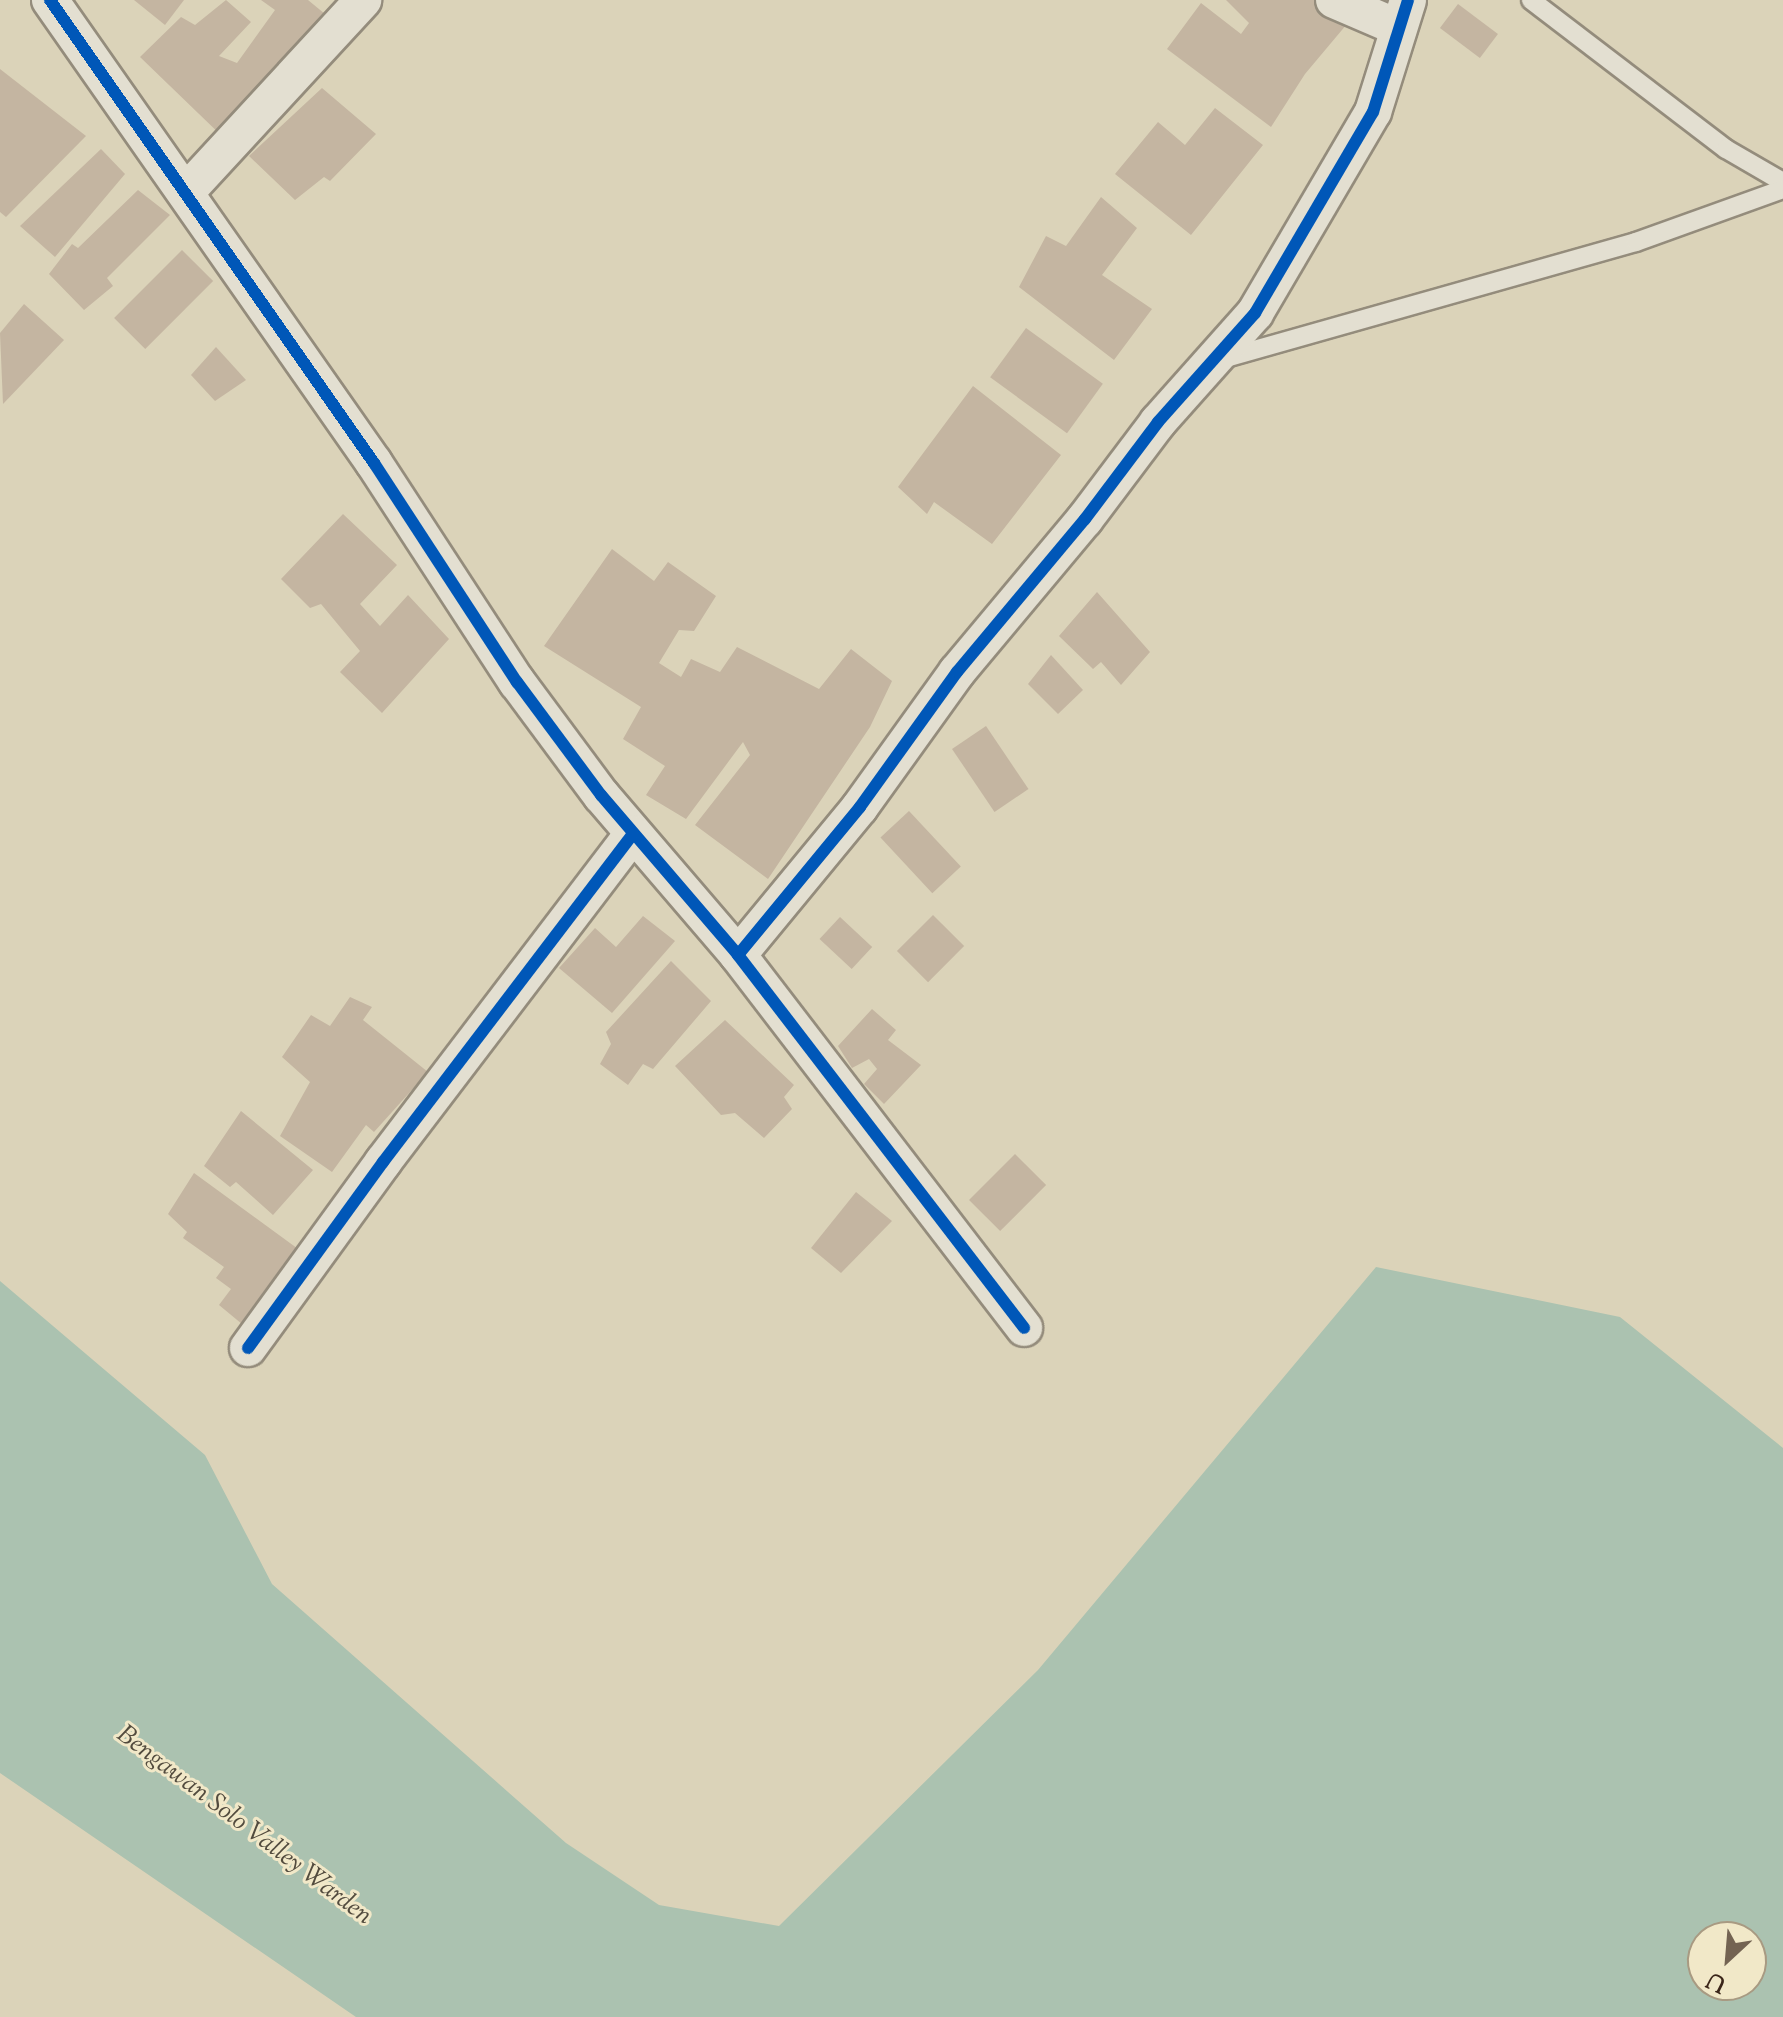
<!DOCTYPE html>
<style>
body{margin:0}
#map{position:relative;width:1783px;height:2017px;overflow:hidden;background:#dbd3b9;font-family:"Sorts Mill Goudy",serif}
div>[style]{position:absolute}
.water>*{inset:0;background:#abc2b0}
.building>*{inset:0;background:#c4b5a1;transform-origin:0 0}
.roads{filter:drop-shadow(2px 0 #948c7c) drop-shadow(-2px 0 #948c7c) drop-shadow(0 2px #948c7c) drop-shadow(0 -2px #948c7c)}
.lane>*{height:18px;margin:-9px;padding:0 9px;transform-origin:9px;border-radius:9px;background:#e3dfd1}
.street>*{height:36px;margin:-18px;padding:0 18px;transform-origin:18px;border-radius:18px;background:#e3dfd1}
.cycleway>*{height:12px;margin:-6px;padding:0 6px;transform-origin:6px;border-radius:6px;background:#0057b8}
span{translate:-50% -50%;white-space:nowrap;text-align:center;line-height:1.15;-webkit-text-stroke:6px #f1e8c8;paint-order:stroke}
.water-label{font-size:26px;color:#524b3e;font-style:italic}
.north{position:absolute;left:1687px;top:1921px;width:80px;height:80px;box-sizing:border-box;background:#f1e8c8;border:2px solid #a89a82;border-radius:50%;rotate:206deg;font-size:22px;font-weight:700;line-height:32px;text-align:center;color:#3b261a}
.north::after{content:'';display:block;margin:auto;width:28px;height:36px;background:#736352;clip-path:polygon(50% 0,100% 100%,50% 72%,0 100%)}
</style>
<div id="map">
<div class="water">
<i style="clip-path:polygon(evenodd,1376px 1267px,1620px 1317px,1783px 1448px,1783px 2017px,356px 2017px,0 1773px,0 1281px,205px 1455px,272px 1584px,566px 1843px,659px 1905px,779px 1926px,1038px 1670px,1376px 1267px,1703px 1937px,1751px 1937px,1751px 1985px,1703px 1985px,1703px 1937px)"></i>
</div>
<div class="building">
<i style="clip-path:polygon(134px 0,184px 0,165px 25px)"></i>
<i style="clip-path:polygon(226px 0,251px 22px,219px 56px,237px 63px,275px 10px,261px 0,308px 0,325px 14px,227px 141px,140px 57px,181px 17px,195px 25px)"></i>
<i style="clip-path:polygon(1226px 0,1329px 0,1352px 18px,1305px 74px,1271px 127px,1167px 49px,1201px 3px,1241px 34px,1249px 23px)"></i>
<i style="left:1458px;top:4px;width:50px;height:30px;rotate:37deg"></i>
<i style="clip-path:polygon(0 69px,86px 136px,6px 217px,0 212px)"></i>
<i style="clip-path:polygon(322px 88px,376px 134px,330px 181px,324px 177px,295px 200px,249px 156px)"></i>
<i style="clip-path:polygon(1215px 108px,1263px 145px,1191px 235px,1115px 174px,1158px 122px,1185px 145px)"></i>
<i style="clip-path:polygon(101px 149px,125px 174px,55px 257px,20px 226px)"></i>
<i style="clip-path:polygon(138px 190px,170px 215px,107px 278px,113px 286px,84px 310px,49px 274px,72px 244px,78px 248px)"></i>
<i style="clip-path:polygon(1101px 197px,1137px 228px,1102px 275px,1152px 309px,1114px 360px,1019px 287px,1046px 236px,1066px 246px)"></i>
<i style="left:182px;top:250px;width:44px;height:96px;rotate:45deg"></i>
<i style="clip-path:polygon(24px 304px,64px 340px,3px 404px,0 333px)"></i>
<i style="left:1026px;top:328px;width:95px;height:61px;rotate:36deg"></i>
<i style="clip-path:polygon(216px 347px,246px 380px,215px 401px,191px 375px)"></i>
<i style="clip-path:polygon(973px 386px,1061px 455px,992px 544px,934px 502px,927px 514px,898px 487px)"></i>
<i style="clip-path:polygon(343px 514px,397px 565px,360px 604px,380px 626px,408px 595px,449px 639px,382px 713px,340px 672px,360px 651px,321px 604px,310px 608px,281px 579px)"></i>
<i style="clip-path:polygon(612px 549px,654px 581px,668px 562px,716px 596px,694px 631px,679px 630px,659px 663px,681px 677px,691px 659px,720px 672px,737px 647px,819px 689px,851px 649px,892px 681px,870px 727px,768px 879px,695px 825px,750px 755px,743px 742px,686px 819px,646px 795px,665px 766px,623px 739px,641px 707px,544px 646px)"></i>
<i style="clip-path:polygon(1097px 592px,1150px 652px,1121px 685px,1101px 662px,1093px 669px,1059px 636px)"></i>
<i style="clip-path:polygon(1051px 655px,1083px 690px,1058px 714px,1028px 684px)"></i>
<i style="left:986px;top:726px;width:76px;height:41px;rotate:56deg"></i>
<i style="left:909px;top:811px;width:76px;height:39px;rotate:47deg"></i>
<i style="left:933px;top:915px;width:44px;height:51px;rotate:45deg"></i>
<i style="clip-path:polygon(643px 916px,675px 941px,612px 1013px,559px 968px,595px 928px,616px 947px)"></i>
<i style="left:840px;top:917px;width:44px;height:30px;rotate:43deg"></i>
<i style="clip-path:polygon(671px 961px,711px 1001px,653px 1069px,643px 1064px,628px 1085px,600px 1064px,611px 1044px,606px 1032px)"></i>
<i style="clip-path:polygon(350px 997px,372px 1007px,363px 1020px,428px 1072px,374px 1132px,366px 1125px,332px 1172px,280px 1136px,310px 1082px,282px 1057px,311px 1015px,330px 1026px)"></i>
<i style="clip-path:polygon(872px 1009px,896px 1030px,888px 1040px,921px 1065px,884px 1104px,864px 1084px,877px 1069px,869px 1059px,852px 1068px,838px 1046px)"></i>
<i style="clip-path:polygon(725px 1020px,794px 1085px,784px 1097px,792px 1109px,764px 1138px,735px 1113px,721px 1115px,675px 1066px)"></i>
<i style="clip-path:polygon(241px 1111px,313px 1170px,273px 1215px,236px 1182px,230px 1187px,204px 1166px)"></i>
<i style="left:1015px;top:1154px;width:44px;height:65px;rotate:45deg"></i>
<i style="clip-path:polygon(194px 1173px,305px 1254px,248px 1329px,219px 1305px,231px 1289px,216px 1278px,224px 1267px,183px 1238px,187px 1232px,168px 1214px)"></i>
<i style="clip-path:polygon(856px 1192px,892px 1221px,841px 1273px,811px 1248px)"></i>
</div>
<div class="roads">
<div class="lane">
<i style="left:1531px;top:0;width:245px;rotate:37.4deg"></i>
<i style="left:1726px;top:149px;width:66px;rotate:30.1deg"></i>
<i style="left:1219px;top:360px;width:433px;rotate:-15.8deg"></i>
<i style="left:1636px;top:242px;width:156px;rotate:-19.8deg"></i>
</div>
<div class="street">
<i style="left:50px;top:0;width:565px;rotate:55.02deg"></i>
<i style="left:374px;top:463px;width:262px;rotate:56.9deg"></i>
<i style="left:517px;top:682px;width:141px;rotate:53.4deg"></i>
<i style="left:601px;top:795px;width:211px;rotate:49.4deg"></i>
<i style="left:738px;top:955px;width:192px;rotate:-50.5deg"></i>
<i style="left:860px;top:807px;width:166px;rotate:-54.3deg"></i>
<i style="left:957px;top:672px;width:199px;rotate:-50.1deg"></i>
<i style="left:1085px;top:519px;width:121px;rotate:-53deg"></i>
<i style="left:1158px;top:422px;width:146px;rotate:-48.3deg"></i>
<i style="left:1255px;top:313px;width:233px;rotate:-59.6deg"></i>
<i style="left:1373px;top:112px;width:117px;rotate:-72.6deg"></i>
<i style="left:1334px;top:0;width:69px;rotate:23.2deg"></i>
<i style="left:187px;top:191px;width:260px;rotate:-47.3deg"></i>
<i style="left:738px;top:955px;width:470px;rotate:52.5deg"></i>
<i style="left:248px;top:1348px;width:230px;rotate:-54deg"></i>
<i style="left:383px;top:1162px;width:412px;rotate:-52.7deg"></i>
</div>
</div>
<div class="cycleway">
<i style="left:50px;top:0;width:565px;rotate:55.02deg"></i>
<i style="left:374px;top:463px;width:262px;rotate:56.9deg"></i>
<i style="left:517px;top:682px;width:141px;rotate:53.4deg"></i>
<i style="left:601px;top:795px;width:211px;rotate:49.4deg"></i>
<i style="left:738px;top:955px;width:192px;rotate:-50.5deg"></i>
<i style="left:860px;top:807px;width:166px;rotate:-54.3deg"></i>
<i style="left:957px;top:672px;width:199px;rotate:-50.1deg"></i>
<i style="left:1085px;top:519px;width:121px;rotate:-53deg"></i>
<i style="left:1158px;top:422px;width:146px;rotate:-48.3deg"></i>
<i style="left:1255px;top:313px;width:233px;rotate:-59.6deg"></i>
<i style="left:1373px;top:112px;width:117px;rotate:-72.6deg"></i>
<i style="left:738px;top:955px;width:470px;rotate:52.5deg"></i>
<i style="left:248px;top:1348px;width:230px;rotate:-54deg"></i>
<i style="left:383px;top:1162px;width:412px;rotate:-52.7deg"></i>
</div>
<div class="water-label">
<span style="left:244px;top:1826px;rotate:37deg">Bengawan Solo Valley Warden</span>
</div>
<div class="north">U</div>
</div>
